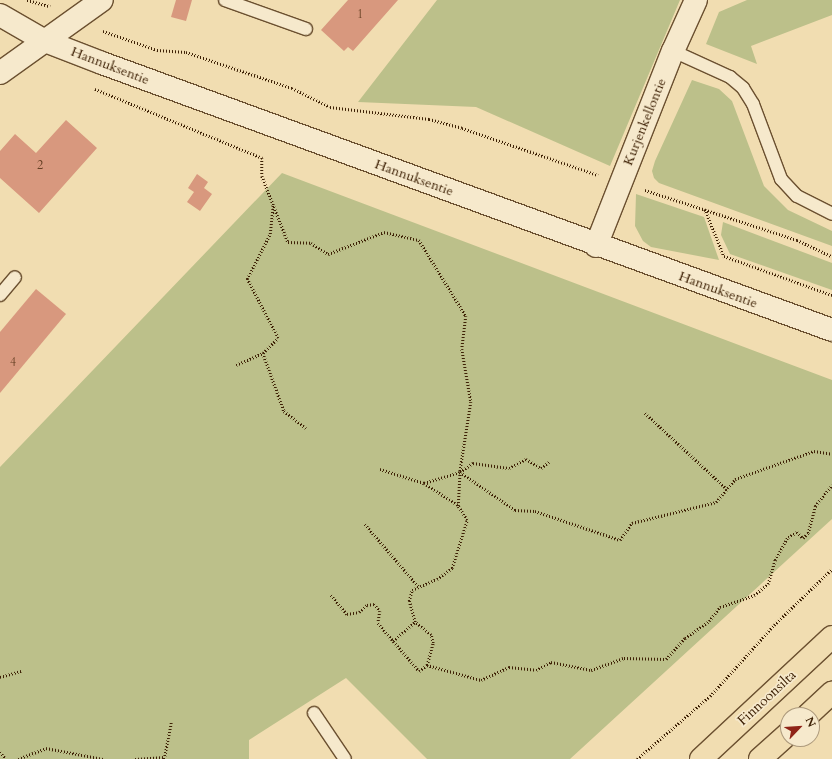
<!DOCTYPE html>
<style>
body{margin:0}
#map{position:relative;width:832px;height:759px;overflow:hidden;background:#f1ddb1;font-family:Cardo,serif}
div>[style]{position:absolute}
.green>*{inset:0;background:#bcc08a}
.building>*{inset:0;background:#d8987e}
.path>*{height:2.5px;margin-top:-1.25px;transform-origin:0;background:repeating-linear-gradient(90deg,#3e2105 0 1px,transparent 0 3px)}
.roads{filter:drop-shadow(1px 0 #6b5030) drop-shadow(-1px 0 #6b5030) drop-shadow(0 1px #6b5030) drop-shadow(0 -1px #6b5030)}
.service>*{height:12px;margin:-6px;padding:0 6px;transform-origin:6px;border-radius:6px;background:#f6e9cc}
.minor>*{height:22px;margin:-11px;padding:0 11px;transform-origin:11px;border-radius:11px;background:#f6e9cc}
.tertiary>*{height:22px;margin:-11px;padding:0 11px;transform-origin:11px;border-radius:11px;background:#f6e9cc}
.primary>*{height:22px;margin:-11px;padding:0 11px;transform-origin:11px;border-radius:11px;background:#f1ddb1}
span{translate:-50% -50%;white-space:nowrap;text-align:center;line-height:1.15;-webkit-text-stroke:3.5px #f6e9cc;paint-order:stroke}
.number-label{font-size:12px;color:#643f23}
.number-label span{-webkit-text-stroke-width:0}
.street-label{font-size:14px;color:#3e2105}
.north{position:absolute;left:780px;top:707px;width:40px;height:40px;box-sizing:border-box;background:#f6e9cc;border:1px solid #ac997c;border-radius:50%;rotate:65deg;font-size:11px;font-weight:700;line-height:16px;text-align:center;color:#3e2105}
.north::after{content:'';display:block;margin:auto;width:14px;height:18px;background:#8f2418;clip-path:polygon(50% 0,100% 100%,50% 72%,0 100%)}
</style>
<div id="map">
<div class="green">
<i style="clip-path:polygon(437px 0,680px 0,610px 166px,476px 107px,358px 102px)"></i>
<i style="clip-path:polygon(747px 0,832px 0,832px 15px,751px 46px,757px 64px,706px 44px,719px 12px)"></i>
<i style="clip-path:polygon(692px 80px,719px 89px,732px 101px,764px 186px,788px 210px,832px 231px,832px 246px,659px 183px,654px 178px,652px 171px,655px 161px)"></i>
<i style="clip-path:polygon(282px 173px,832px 380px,832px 519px,570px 759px,427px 759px,346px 678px,249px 740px,249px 759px,0 759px,0 467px)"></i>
<i style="clip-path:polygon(636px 194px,704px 217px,719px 260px,651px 247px,643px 241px,635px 226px)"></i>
<i style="clip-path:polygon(723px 222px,832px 263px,832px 290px,730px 254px,721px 235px)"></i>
</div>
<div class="building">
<i style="clip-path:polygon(176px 0,192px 0,186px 21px,171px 17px)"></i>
<i style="clip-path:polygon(348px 0,398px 0,353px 51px,348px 47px,344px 51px,321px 30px)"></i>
<i style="clip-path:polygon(66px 120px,97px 148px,39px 213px,0 178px,0 151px,15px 134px,36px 153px)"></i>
<i style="clip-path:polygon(197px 174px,208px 182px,204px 188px,212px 194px,200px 211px,187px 202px,194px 192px,188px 188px)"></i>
<i style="clip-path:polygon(36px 289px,66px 314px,0 393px,0 332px)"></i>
</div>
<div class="path">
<i style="left:27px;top:0;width:24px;rotate:15deg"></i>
<i style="left:103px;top:31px;width:57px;rotate:19.4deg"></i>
<i style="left:157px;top:50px;width:29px;rotate:4deg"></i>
<i style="left:186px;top:52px;width:112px;rotate:18.8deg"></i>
<i style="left:292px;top:88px;width:42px;rotate:26.6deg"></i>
<i style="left:330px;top:107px;width:100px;rotate:6.9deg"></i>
<i style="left:429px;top:119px;width:34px;rotate:15deg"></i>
<i style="left:462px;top:128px;width:144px;rotate:19.1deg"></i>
<i style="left:95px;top:89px;width:181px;rotate:22.4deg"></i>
<i style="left:262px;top:158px;width:18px;rotate:90deg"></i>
<i style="left:262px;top:176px;width:71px;rotate:68.5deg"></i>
<i style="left:288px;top:242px;width:23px;rotate:2deg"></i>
<i style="left:311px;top:243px;width:20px;rotate:33deg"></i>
<i style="left:328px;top:254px;width:60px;rotate:-21.4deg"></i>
<i style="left:384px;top:232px;width:36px;rotate:13deg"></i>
<i style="left:419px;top:240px;width:89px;rotate:58.3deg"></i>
<i style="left:466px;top:316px;width:33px;rotate:97deg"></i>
<i style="left:462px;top:349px;width:54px;rotate:80.4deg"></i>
<i style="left:471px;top:402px;width:71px;rotate:98.9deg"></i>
<i style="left:460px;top:472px;width:67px;rotate:34.6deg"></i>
<i style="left:515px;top:510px;width:20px;rotate:3deg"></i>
<i style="left:535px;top:511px;width:90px;rotate:18.8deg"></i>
<i style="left:620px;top:540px;width:21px;rotate:-55deg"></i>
<i style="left:632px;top:523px;width:87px;rotate:-14deg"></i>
<i style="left:716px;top:502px;width:30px;rotate:-50deg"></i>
<i style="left:735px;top:479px;width:84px;rotate:-19.5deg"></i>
<i style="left:814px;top:451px;width:18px;rotate:9deg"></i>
<i style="left:645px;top:190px;width:160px;rotate:18.2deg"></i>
<i style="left:797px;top:240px;width:38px;rotate:25deg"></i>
<i style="left:705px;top:209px;width:51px;rotate:68deg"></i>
<i style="left:724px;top:256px;width:115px;rotate:19.9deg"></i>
<i style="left:263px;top:353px;width:62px;rotate:70.1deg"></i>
<i style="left:284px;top:411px;width:28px;rotate:38deg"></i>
<i style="left:236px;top:365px;width:30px;rotate:-24deg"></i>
<i style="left:263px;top:353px;width:21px;rotate:-45deg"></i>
<i style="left:278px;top:338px;width:67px;rotate:-117.7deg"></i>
<i style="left:247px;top:279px;width:51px;rotate:-62.9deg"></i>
<i style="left:270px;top:234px;width:29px;rotate:-84deg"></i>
<i style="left:645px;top:413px;width:112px;rotate:42.8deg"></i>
<i style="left:380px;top:469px;width:46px;rotate:17.7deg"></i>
<i style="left:424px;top:483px;width:40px;rotate:32.9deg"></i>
<i style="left:424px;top:483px;width:38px;rotate:-17deg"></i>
<i style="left:460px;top:472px;width:16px;rotate:-35deg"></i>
<i style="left:473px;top:463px;width:36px;rotate:8deg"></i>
<i style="left:509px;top:468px;width:19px;rotate:-28deg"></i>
<i style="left:526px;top:459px;width:17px;rotate:31deg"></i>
<i style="left:541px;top:468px;width:11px;rotate:-38deg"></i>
<i style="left:365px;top:524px;width:83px;rotate:49.4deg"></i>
<i style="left:331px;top:595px;width:25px;rotate:50deg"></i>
<i style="left:347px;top:614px;width:12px;rotate:-9deg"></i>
<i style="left:359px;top:612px;width:11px;rotate:-41deg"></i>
<i style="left:367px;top:605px;width:7px;rotate:-8deg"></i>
<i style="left:374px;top:604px;width:9px;rotate:49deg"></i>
<i style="left:380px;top:611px;width:12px;rotate:99deg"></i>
<i style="left:378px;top:623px;width:63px;rotate:49.5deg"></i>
<i style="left:419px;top:671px;width:10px;rotate:-37deg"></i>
<i style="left:427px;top:665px;width:23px;rotate:-75deg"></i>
<i style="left:433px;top:643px;width:8px;rotate:-104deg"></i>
<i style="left:431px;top:635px;width:21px;rotate:-141deg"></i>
<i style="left:415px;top:622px;width:22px;rotate:-106deg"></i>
<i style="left:409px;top:601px;width:11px;rotate:-75deg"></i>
<i style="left:412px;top:590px;width:27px;rotate:-24deg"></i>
<i style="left:437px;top:579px;width:19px;rotate:-36deg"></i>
<i style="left:452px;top:568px;width:50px;rotate:-72.6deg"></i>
<i style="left:467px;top:520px;width:17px;rotate:-123deg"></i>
<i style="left:458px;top:506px;width:34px;rotate:-87deg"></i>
<i style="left:393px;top:641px;width:29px;rotate:-41deg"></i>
<i style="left:427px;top:665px;width:56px;rotate:15.5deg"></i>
<i style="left:481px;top:680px;width:31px;rotate:-25deg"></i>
<i style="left:509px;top:667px;width:27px;rotate:6deg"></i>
<i style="left:536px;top:670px;width:17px;rotate:-28deg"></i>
<i style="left:551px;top:662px;width:41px;rotate:11.3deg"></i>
<i style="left:591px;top:670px;width:35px;rotate:-20deg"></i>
<i style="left:624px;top:658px;width:42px;rotate:1.4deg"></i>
<i style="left:666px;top:659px;width:28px;rotate:-48deg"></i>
<i style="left:685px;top:638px;width:29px;rotate:-35deg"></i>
<i style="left:709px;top:621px;width:18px;rotate:-52deg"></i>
<i style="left:720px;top:607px;width:36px;rotate:-19deg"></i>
<i style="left:754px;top:595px;width:18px;rotate:-38deg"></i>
<i style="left:768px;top:584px;width:25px;rotate:-74deg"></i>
<i style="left:775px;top:560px;width:26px;rotate:-61deg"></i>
<i style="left:788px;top:537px;width:10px;rotate:-29deg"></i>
<i style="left:797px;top:532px;width:8px;rotate:45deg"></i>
<i style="left:803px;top:538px;width:7px;rotate:-45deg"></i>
<i style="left:808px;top:533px;width:28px;rotate:-75deg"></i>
<i style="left:815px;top:506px;width:27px;rotate:-51deg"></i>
<i style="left:0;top:677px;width:22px;rotate:-16deg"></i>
<i style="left:0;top:752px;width:9px;rotate:49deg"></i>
<i style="left:18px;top:759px;width:30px;rotate:-21deg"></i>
<i style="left:46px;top:748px;width:58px;rotate:10.9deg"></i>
<i style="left:135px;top:759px;width:30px;rotate:-4deg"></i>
<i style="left:164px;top:759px;width:37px;rotate:-79deg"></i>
<i style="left:637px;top:759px;width:96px;rotate:-40.8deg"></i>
<i style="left:710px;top:696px;width:96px;rotate:-48deg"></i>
<i style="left:774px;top:625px;width:81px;rotate:-44deg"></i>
</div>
<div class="roads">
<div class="service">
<i style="left:225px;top:0;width:86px;rotate:19.7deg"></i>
<i style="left:673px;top:51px;width:63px;rotate:24.5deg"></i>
<i style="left:730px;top:77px;width:17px;rotate:40deg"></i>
<i style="left:743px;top:88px;width:19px;rotate:58deg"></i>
<i style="left:753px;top:104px;width:80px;rotate:69.5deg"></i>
<i style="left:781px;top:179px;width:23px;rotate:47deg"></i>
<i style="left:797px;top:196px;width:39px;rotate:27deg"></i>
<i style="left:0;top:295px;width:23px;rotate:-50deg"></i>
<i style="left:314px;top:713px;width:55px;rotate:56deg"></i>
</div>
<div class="minor">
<i style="left:0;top:73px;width:125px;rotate:-35.6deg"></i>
<i style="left:596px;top:246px;width:210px;rotate:-68.5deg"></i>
<i style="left:673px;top:51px;width:56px;rotate:-65.7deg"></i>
</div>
<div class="tertiary">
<i style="left:0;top:15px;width:52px;rotate:30deg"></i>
<i style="left:45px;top:41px;width:61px;rotate:21.1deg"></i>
<i style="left:102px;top:63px;width:777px;rotate:20.09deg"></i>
</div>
<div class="primary">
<i style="left:808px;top:715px;width:33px;rotate:-43deg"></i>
<i style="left:701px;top:759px;width:179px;rotate:-43deg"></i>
<i style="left:760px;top:759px;width:38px;rotate:-42deg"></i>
</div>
</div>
<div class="number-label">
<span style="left:360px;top:15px">1</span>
<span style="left:40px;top:166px">2</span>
<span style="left:13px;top:363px">4</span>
</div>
<div class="street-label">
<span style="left:110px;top:66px;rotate:21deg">Hannuksentie</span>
<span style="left:645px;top:122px;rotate:-68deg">Kurjenkellontie</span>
<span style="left:414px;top:178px;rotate:20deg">Hannuksentie</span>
<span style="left:718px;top:290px;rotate:20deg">Hannuksentie</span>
<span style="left:767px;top:698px;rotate:-43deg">Finnoonsilta</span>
</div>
<div class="north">N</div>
</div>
